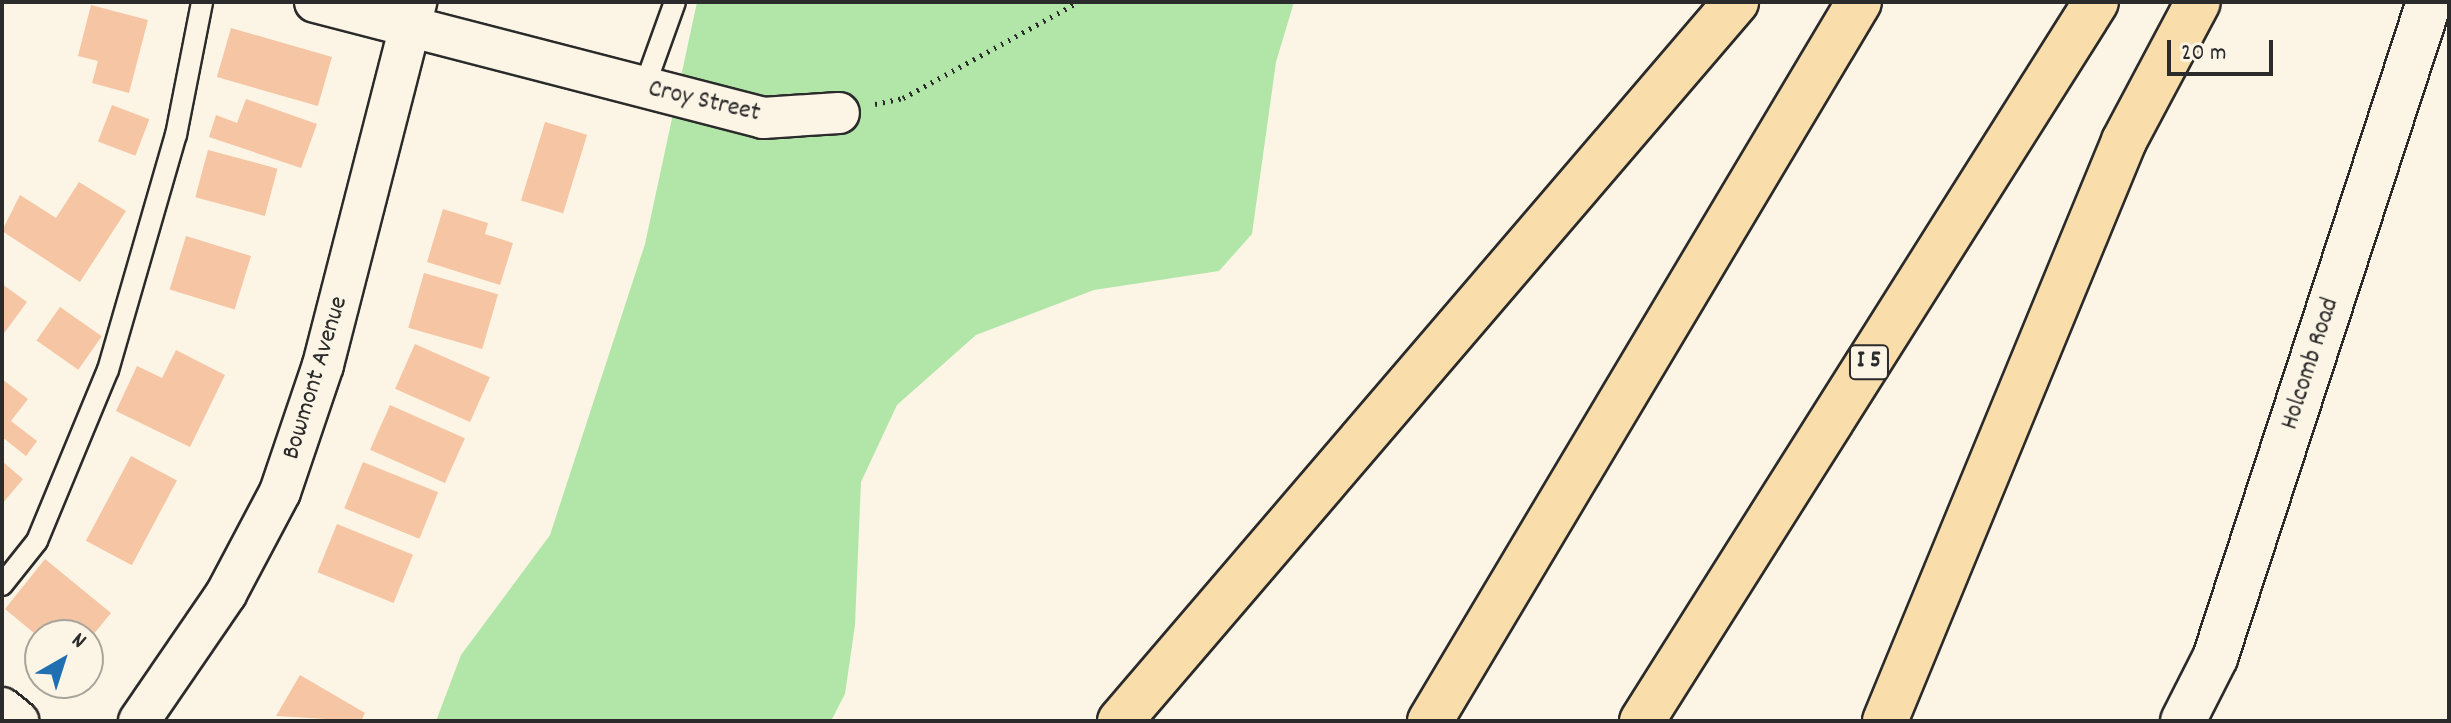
<!DOCTYPE html>
<style>
body{margin:0}
#map{position:relative;width:2451px;height:723px;overflow:hidden;background:#fcf5e5;font-family:Dekko,sans-serif}
div>[style]{position:absolute}
.green>*{inset:0;background:#b2e6a8}
.building>*{inset:0;background:#f5c5a4;transform-origin:0 0}
.path>*{height:5px;margin-top:-2.5px;transform-origin:0;background:repeating-linear-gradient(90deg,#2b2b2b 0 2px,transparent 0 8px)}
.roads{filter:drop-shadow(2px 0 #2b2b2b) drop-shadow(-2px 0 #2b2b2b) drop-shadow(0 2px #2b2b2b) drop-shadow(0 -2px #2b2b2b)}
.lane>*{height:20px;margin:-10px;padding:0 10px;transform-origin:10px;border-radius:10px;background:#fcf5e5}
.street>*{height:40px;margin:-20px;padding:0 20px;transform-origin:20px;border-radius:20px;background:#fcf5e5}
.secondary>*{height:44px;margin:-22px;padding:0 22px;transform-origin:22px;border-radius:22px;background:#fcf5e5}
.highway>*{height:44px;margin:-22px;padding:0 22px;transform-origin:22px;border-radius:22px;background:#f9deab}
span{translate:-50% -50%;white-space:nowrap;text-align:center;line-height:1.15;-webkit-text-stroke:7px #fcf5e5;paint-order:stroke}
.shield-label span{padding:2px 6px;background:#fcf5e5;border:2px solid;border-radius:6px;-webkit-text-stroke-width:0}
.shield-label{font-size:24px;color:#2b2b2b;font-weight:700}
.street-label{font-size:26px;color:#2b2b2b}
.frame{position:absolute;inset:0;border:4px solid #2b2b2b;pointer-events:none}
.north{position:absolute;left:24px;top:619px;width:80px;height:80px;box-sizing:border-box;background:#fcf5e5;border:2px solid #a8a49b;border-radius:50%;rotate:39deg;font-size:22px;font-weight:700;line-height:32px;text-align:center;color:#2b2b2b}
.north::after{content:'';display:block;margin:auto;width:28px;height:36px;background:#1f6fb2;clip-path:polygon(50% 0,100% 100%,50% 72%,0 100%)}
.scale{position:absolute;left:2167px;top:40px;width:106px;height:36px;box-sizing:border-box;border:4px solid #2b2b2b;border-top:0;padding-left:10px;font-size:24px;line-height:28px;white-space:nowrap;color:#2b2b2b;-webkit-text-stroke:6px #fcf5e5;paint-order:stroke}
</style>
<div id="map">
<div class="green">
<i style="clip-path:polygon(697px 2px,1294px 2px,1276px 62px,1252px 234px,1219px 271px,1094px 290px,976px 335px,897px 405px,861px 482px,855px 625px,845px 694px,831px 721px,436px 721px,461px 655px,550px 535px,645px 244px)"></i>
</div>
<div class="building">
<i style="clip-path:polygon(91px 5px,148px 20px,129px 93px,92px 83px,98px 61px,78px 56px)"></i>
<i style="left:231px;top:28px;width:105px;height:51px;rotate:16deg"></i>
<i style="clip-path:polygon(246px 99px,317px 124px,301px 168px,209px 137px,216px 115px,237px 123px)"></i>
<i style="left:112px;top:105px;width:40px;height:39px;rotate:21deg"></i>
<i style="left:545px;top:122px;width:44px;height:82px;rotate:17deg"></i>
<i style="left:208px;top:150px;width:72px;height:49px;rotate:15deg"></i>
<i style="clip-path:polygon(79px 182px,126px 211px,80px 282px,2px 231px,20px 195px,56px 218px)"></i>
<i style="clip-path:polygon(443px 209px,488px 223px,485px 234px,513px 243px,500px 285px,427px 262px)"></i>
<i style="left:186px;top:236px;width:68px;height:56px;rotate:17deg"></i>
<i style="left:424px;top:273px;width:77px;height:57px;rotate:16deg"></i>
<i style="clip-path:polygon(2px 284px,27px 302px,2px 336px)"></i>
<i style="left:60px;top:307px;width:51px;height:41px;rotate:35deg"></i>
<i style="left:415px;top:344px;width:82px;height:49px;rotate:24deg"></i>
<i style="clip-path:polygon(176px 350px,225px 375px,190px 447px,116px 411px,137px 366px,162px 378px)"></i>
<i style="clip-path:polygon(2px 379px,28px 399px,11px 421px,37px 441px,26px 456px,2px 437px)"></i>
<i style="left:390px;top:405px;width:82px;height:49px;rotate:24deg"></i>
<i style="left:131px;top:456px;width:52px;height:96px;rotate:28deg"></i>
<i style="clip-path:polygon(2px 461px,23px 479px,2px 504px)"></i>
<i style="left:363px;top:462px;width:81px;height:50px;rotate:22deg"></i>
<i style="left:337px;top:524px;width:82px;height:52px;rotate:22deg"></i>
<i style="clip-path:polygon(45px 559px,111px 613px,88px 641px,88px 635px,40px 638px,5px 609px)"></i>
<i style="clip-path:polygon(300px 675px,365px 713px,361px 721px,276px 716px)"></i>
</div>
<div class="path">
<i style="left:875px;top:104px;width:29px;rotate:-12deg"></i>
<i style="left:903px;top:98px;width:200px;rotate:-28.7deg"></i>
</div>
<div class="roads">
<div class="lane">
<i style="left:644px;top:88px;width:91px;rotate:-70.2deg"></i>
<i style="left:2px;top:585px;width:56px;rotate:-51.5deg"></i>
<i style="left:37px;top:541px;width:185px;rotate:-67.5deg"></i>
<i style="left:108px;top:370px;width:245px;rotate:-73.9deg"></i>
<i style="left:176px;top:135px;width:136px;rotate:-78.9deg"></i>
</div>
<div class="street">
<i style="left:315px;top:2px;width:463px;rotate:14.5deg"></i>
<i style="left:763px;top:118px;width:76px;rotate:-3.8deg"></i>
<i style="left:2px;top:708px;width:21px;rotate:39deg"></i>
<i style="left:139px;top:721px;width:154px;rotate:-55.6deg"></i>
<i style="left:226px;top:594px;width:115px;rotate:-62.1deg"></i>
<i style="left:280px;top:492px;width:134px;rotate:-71.3deg"></i>
<i style="left:323px;top:365px;width:375px;rotate:-75.6deg"></i>
</div>
<div class="secondary">
<i style="left:2183px;top:721px;width:71px;rotate:-63.1deg"></i>
<i style="left:2215px;top:658px;width:690px;rotate:-71.93deg"></i>
</div>
<div class="highway">
<i style="left:1120px;top:721px;width:947px;rotate:-49.41deg"></i>
<i style="left:1430px;top:721px;width:837px;rotate:-59.18deg"></i>
<i style="left:1642px;top:721px;width:850px;rotate:-57.73deg"></i>
<i style="left:1885px;top:721px;width:627px;rotate:-67.6deg"></i>
<i style="left:2124px;top:141px;width:157px;rotate:-62deg"></i>
</div>
</div>
<div class="shield-label">
<span style="left:1869px;top:362px">I 5</span>
</div>
<div class="street-label">
<span style="left:704px;top:102px;rotate:13deg">Croy Street</span>
<span style="left:2311px;top:364px;rotate:-72deg">Holcomb Road</span>
<span style="left:316px;top:378px;rotate:-73deg">Bowmont Avenue</span>
</div>
<div class="frame"></div>
<div class="north">N</div>
<div class="scale">20 m</div>
</div>
